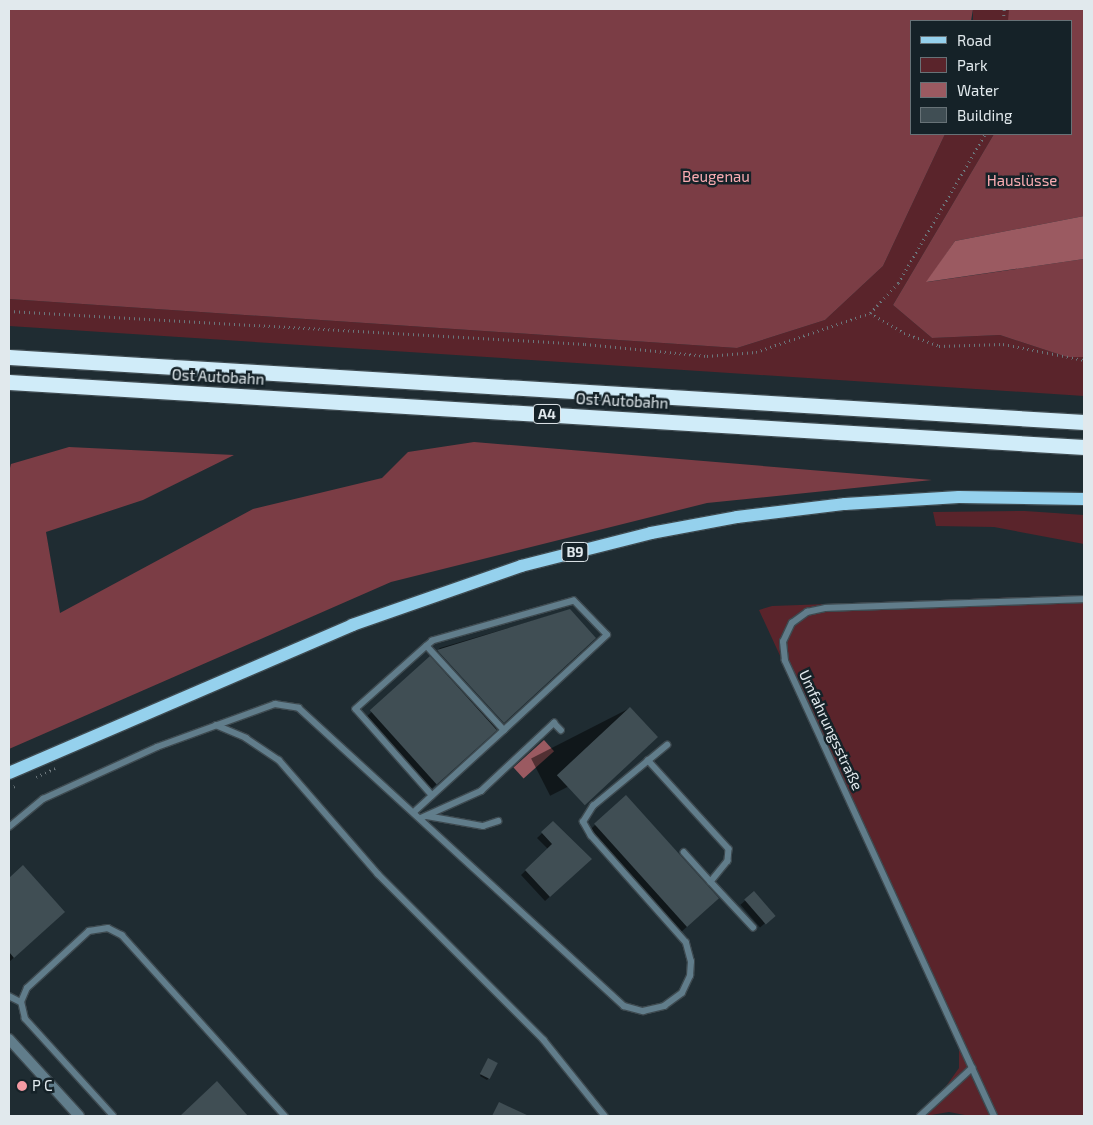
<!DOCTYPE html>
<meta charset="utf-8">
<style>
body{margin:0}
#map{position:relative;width:1093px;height:1125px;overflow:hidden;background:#1f2c32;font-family:"Exo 2",sans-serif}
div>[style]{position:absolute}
.green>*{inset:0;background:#5a242b;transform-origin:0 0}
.forest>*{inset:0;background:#7b3d45}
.water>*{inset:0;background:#9b5a61;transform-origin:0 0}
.shadow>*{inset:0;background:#0007;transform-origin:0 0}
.building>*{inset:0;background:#404e54;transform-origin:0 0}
.path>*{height:2.5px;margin-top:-1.25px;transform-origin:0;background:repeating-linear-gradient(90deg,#6b767b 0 1px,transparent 0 5px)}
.roads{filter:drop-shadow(1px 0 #3e4a50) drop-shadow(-1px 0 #3e4a50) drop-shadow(0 1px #3e4a50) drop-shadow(0 -1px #3e4a50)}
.lane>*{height:5.5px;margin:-2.75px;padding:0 2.75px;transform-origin:2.75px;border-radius:2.75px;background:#617d8b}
.street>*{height:10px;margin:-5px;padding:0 5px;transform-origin:5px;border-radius:5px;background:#617d8b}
.primary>*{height:12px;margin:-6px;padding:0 6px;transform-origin:6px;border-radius:6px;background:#95d1ed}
.highway>*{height:15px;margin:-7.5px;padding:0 7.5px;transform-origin:7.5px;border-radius:7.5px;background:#d0ecf9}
.dots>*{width:14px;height:14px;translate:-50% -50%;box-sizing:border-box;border:2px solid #152228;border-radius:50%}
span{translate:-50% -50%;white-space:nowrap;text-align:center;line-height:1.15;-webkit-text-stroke:5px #152228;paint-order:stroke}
.shield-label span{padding:1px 4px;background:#152228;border:1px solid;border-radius:4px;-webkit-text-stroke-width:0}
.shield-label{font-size:14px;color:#e1e9ed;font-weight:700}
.park-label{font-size:15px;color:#faacb2}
.street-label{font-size:15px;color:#e1e9ed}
.poi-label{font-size:15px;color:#e1e9ed}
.left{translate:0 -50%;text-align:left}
.frame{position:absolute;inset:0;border:10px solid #e1e9ed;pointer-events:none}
.legend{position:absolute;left:910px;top:20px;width:162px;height:115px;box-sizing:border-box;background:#152228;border:1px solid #677277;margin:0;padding:6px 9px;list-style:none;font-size:15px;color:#e1e9ed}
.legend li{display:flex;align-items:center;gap:10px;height:25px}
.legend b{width:25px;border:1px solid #677277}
</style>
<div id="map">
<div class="green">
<i style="left:973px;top:9px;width:36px;height:12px"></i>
<i style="clip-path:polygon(945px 134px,994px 134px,893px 305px,932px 338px,1000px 335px,1067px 357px,1084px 357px,1084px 396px,9px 326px,9px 299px,737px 348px,825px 320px,883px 266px)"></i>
<i style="clip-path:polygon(1025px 511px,1084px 515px,1084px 544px,994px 527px,936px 526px,933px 512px)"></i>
<i style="clip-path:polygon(1084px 595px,1084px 1116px,970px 1116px,949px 1112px,925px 1116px,959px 1068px,959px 1045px,759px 610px,772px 606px)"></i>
</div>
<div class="forest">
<i style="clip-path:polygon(9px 9px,973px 9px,971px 21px,912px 21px,912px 134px,945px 134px,883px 266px,825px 320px,737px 348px,9px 299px)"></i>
<i style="clip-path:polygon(1009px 9px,1084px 9px,1084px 216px,955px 241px,927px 282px,1084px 259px,1084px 357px,1067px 357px,1000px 335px,932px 338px,893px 305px,994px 134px,1072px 134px,1072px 21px,1008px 21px)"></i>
<i style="clip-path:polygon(474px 442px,932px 480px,707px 503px,391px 582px,9px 749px,9px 472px,11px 464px,69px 447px,234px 455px,143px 500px,46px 532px,60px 613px,253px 509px,382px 478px,408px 452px)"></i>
</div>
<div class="water">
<i style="clip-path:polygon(1084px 216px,1084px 259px,926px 282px,955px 241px)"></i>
<i style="left:544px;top:740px;width:15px;height:41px;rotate:48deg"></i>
</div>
<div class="shadow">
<i style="clip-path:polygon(569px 610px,437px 652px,502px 723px,429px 791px,363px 720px,440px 648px)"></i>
<i style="left:630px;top:708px;width:42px;height:111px;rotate:63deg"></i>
<i style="clip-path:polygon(553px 823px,586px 864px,545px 901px,521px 875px,548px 849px,537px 838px)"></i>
<i style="clip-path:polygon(595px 825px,710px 906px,680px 933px,587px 833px)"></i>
<i style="clip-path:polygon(23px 867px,55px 920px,9px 962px,9px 880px)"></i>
<i style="left:754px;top:893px;width:30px;height:18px;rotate:49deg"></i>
<i style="clip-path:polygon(487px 1061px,489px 1078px,487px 1080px,480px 1076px)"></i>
<i style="clip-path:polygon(217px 1083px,247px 1116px,182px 1116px)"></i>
</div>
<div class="building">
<i style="clip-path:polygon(570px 609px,596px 638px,504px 723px,437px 650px)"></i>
<i style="left:430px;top:656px;width:100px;height:81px;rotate:48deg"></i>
<i style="left:630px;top:707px;width:41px;height:100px;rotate:47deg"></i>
<i style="left:626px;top:795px;width:139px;height:43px;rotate:48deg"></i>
<i style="clip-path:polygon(553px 821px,592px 859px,550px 897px,525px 870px,552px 844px,541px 832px)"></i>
<i style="clip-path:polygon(23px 865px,65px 912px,14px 958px,9px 952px,9px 878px)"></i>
<i style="left:754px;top:891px;width:33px;height:13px;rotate:49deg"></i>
<i style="left:488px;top:1058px;width:11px;height:18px;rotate:27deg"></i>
<i style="clip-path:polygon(217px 1081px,248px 1116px,180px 1116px)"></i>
<i style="clip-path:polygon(499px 1102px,529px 1116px,492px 1116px)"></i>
</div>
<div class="path">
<i style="left:1003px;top:21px;width:12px;rotate:-85deg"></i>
<i style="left:9px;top:311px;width:577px;rotate:3.28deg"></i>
<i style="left:585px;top:344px;width:123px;rotate:5.6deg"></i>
<i style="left:707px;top:356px;width:49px;rotate:-4.7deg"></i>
<i style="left:756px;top:352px;width:120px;rotate:-18.9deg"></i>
<i style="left:870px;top:313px;width:41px;rotate:-47deg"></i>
<i style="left:898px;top:283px;width:173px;rotate:-59.7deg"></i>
<i style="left:870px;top:313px;width:39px;rotate:30deg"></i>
<i style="left:904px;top:333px;width:37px;rotate:20deg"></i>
<i style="left:939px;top:346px;width:64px;rotate:-1.8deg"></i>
<i style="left:1003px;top:344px;width:83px;rotate:11.2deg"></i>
<i style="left:36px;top:777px;width:21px;rotate:-25deg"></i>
<i style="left:9px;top:788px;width:6px;rotate:-18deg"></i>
</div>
<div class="roads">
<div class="lane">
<i style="left:427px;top:646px;width:95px;rotate:138.4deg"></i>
<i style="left:356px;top:709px;width:115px;rotate:48.5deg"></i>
<i style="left:216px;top:725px;width:33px;rotate:23deg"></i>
<i style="left:246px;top:738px;width:40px;rotate:34deg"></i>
<i style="left:279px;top:760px;width:151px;rotate:49deg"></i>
<i style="left:378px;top:874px;width:235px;rotate:45deg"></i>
<i style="left:544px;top:1040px;width:97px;rotate:51.2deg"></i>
<i style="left:648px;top:760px;width:120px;rotate:47.7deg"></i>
<i style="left:729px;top:849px;width:12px;rotate:95deg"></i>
<i style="left:728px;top:861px;width:27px;rotate:129deg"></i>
<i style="left:711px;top:882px;width:62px;rotate:47deg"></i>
<i style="left:414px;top:812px;width:122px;rotate:-42.3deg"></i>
<i style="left:504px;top:730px;width:140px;rotate:-42.7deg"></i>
<i style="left:607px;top:635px;width:47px;rotate:-134.1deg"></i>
<i style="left:574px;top:601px;width:147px;rotate:164.2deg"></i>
<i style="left:433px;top:641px;width:8px;rotate:140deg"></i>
<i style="left:427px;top:646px;width:114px;rotate:47.5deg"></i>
<i style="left:427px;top:816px;width:57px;rotate:10.1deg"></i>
<i style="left:483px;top:826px;width:16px;rotate:-18deg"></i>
<i style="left:421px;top:818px;width:66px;rotate:-24.2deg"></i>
<i style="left:481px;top:791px;width:100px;rotate:-43deg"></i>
<i style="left:554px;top:723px;width:10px;rotate:45deg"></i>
<i style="left:9px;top:827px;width:44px;rotate:-39.5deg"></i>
<i style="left:43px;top:799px;width:125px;rotate:-24.5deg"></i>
<i style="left:157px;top:747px;width:126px;rotate:-20deg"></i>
<i style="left:275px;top:704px;width:24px;rotate:9deg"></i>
<i style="left:299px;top:708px;width:441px;rotate:42.5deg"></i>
<i style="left:624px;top:1006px;width:20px;rotate:15deg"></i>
<i style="left:643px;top:1011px;width:22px;rotate:-13deg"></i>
<i style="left:664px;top:1006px;width:22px;rotate:-36deg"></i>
<i style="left:682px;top:993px;width:19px;rotate:-65deg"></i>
<i style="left:690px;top:976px;width:14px;rotate:-86deg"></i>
<i style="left:691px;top:962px;width:20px;rotate:-105deg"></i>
<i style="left:686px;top:943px;width:143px;rotate:-131.6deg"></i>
<i style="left:591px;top:836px;width:16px;rotate:-120deg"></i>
<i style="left:583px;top:822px;width:19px;rotate:-58deg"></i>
<i style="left:593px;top:806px;width:96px;rotate:-39.5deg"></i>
<i style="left:684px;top:852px;width:40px;rotate:48deg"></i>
<i style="left:9px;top:996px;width:13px;rotate:27deg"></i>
<i style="left:113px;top:1116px;width:131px;rotate:-132.2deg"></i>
<i style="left:25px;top:1019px;width:17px;rotate:-103deg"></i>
<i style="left:21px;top:1002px;width:15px;rotate:-67deg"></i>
<i style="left:27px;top:988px;width:84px;rotate:-42.6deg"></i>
<i style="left:89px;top:931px;width:19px;rotate:-9deg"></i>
<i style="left:108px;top:928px;width:16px;rotate:27deg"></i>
<i style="left:122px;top:935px;width:244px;rotate:48deg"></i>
<i style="left:920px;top:1116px;width:71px;rotate:-42.7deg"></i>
<i style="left:994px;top:1116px;width:501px;rotate:-114.67deg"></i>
<i style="left:785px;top:661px;width:19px;rotate:-96deg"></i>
<i style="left:783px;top:642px;width:21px;rotate:-65deg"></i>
<i style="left:792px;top:623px;width:19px;rotate:-36deg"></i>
<i style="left:807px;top:612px;width:19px;rotate:-12deg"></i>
<i style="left:826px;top:608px;width:258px;rotate:-2deg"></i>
</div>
<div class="street">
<i style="left:9px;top:1039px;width:104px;rotate:47.7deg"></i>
</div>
<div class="primary">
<i style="left:9px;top:773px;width:374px;rotate:-23.3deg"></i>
<i style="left:352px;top:625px;width:179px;rotate:-19.2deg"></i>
<i style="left:521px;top:566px;width:134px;rotate:-14.2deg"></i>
<i style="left:651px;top:533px;width:87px;rotate:-10.5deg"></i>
<i style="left:737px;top:517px;width:109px;rotate:-6.9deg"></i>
<i style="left:845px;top:504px;width:114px;rotate:-3.5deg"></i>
<i style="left:959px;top:497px;width:125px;rotate:0.9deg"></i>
</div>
<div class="highway">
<i style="left:9px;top:357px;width:1077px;rotate:3.46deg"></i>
<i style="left:9px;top:382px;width:1077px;rotate:3.46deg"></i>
</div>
</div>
<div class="dots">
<i style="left:22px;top:1086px;background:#f49aa3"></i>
</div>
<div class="shield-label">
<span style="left:547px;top:414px">A4</span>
<span style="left:575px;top:552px">B9</span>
</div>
<div class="park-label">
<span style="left:716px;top:177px">Beugenau</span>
<span style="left:1022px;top:181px">Hauslüsse</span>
</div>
<div class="street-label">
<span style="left:218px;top:377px;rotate:3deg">Ost Autobahn</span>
<span style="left:622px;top:401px;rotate:3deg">Ost Autobahn</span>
<span style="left:831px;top:730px;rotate:65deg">Umfahrungsstraße</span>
</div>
<div class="poi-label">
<span class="left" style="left:32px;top:1086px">P C</span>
</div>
<div class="frame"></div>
<ul class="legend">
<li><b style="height:6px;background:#95d1ed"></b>Road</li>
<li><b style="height:14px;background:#5a242b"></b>Park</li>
<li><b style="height:14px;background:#9b5a61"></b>Water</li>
<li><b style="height:14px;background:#404e54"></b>Building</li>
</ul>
</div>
